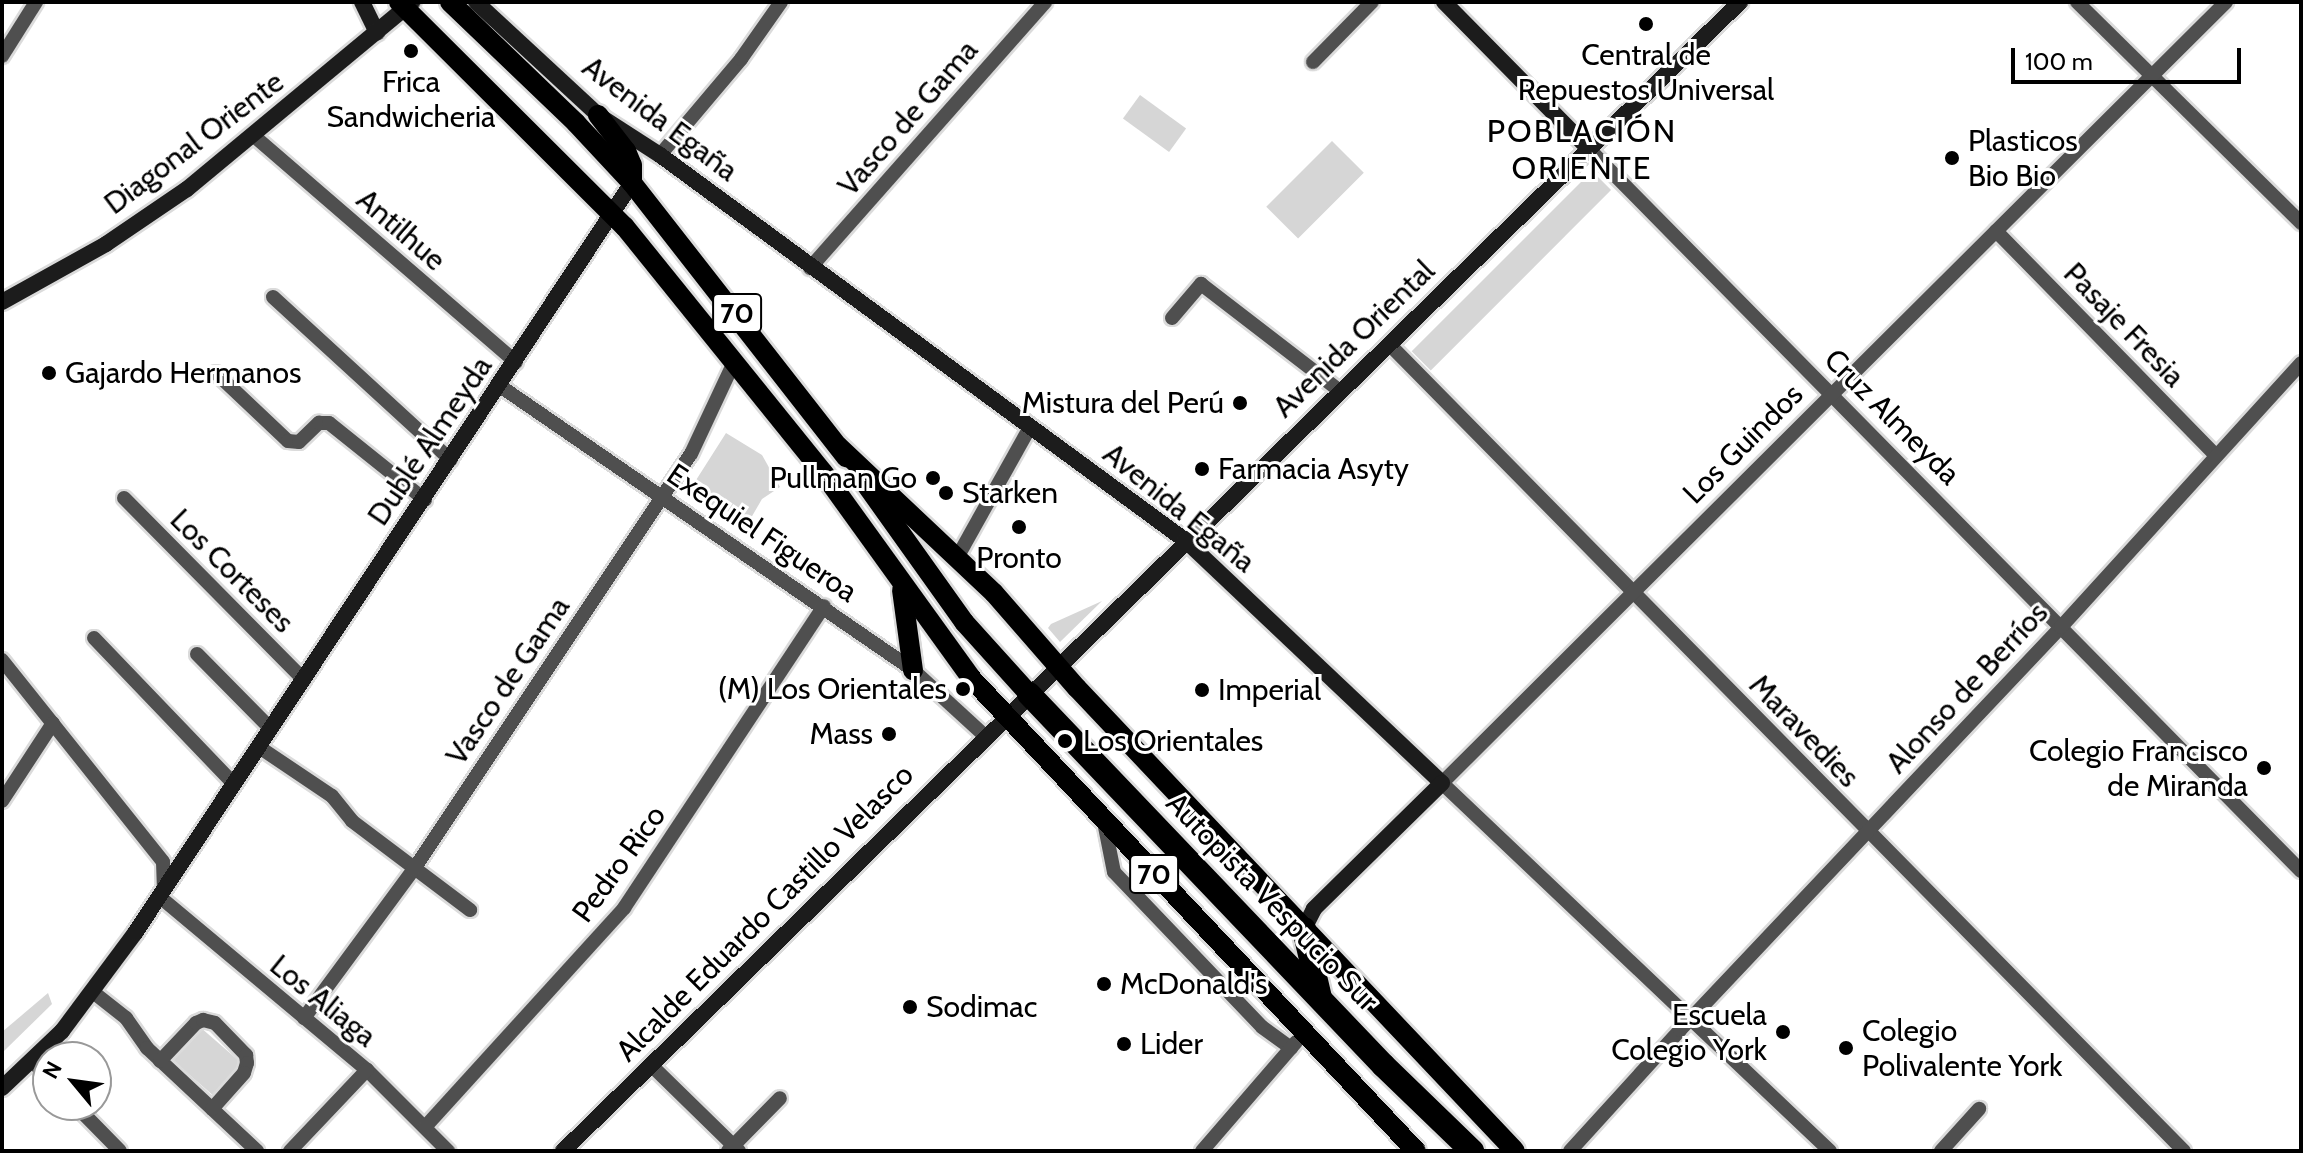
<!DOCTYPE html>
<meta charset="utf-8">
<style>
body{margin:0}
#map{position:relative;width:2303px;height:1153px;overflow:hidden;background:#fff;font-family:Cabin,sans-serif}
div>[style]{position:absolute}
.green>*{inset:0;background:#d6d6d6;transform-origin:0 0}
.roads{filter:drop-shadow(2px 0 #dbdbdb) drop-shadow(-2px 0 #dbdbdb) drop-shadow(0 2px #dbdbdb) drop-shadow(0 -2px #dbdbdb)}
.street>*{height:14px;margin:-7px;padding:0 7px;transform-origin:7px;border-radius:7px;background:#4f4f4f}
.secondary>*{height:16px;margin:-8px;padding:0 8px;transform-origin:8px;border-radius:8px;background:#1c1c1c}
.primary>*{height:20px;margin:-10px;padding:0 10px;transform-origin:10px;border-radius:10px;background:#000}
.highway>*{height:24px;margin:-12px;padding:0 12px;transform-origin:12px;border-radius:12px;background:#000}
.dots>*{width:22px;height:22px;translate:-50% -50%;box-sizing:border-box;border:4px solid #fff;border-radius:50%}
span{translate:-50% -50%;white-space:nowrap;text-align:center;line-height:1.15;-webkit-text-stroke:6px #fff;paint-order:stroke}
.shield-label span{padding:2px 6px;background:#fff;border:2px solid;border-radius:6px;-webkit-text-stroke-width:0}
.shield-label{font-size:28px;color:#000;font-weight:700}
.poi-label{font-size:30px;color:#000}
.left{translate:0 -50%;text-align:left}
.right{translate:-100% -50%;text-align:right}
.street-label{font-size:30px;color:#000}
.neighbourhood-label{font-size:32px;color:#000;letter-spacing:2px}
.frame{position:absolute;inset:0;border:4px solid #000;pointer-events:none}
.north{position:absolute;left:32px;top:1041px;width:80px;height:80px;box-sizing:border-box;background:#fff;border:2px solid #999;border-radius:50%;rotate:299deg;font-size:22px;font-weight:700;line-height:32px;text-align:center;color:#000}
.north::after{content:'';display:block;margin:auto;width:28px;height:36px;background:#000;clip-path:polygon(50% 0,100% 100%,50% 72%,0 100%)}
.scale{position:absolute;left:2011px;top:48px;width:230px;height:36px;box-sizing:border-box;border:4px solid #000;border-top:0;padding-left:10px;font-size:24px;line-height:28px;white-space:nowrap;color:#000;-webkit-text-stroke:6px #fff;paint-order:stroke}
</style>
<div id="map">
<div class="green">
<i style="left:1140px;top:95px;width:57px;height:29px;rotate:36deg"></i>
<i style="left:1332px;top:141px;width:45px;height:93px;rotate:45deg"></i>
<i style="left:1592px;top:171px;width:27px;height:255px;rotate:45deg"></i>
<i style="clip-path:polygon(726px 433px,762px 455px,780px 487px,762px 499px,744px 530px,695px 499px,691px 488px)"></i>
<i style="clip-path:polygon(1102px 601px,1060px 642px,1048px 628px,1051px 624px)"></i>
<i style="clip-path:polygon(48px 993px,52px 1004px,2px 1053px,2px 1032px)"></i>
<i style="left:200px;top:1027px;width:56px;height:43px;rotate:41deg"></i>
</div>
<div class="roads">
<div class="street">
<i style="left:2077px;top:2px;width:315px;rotate:44.6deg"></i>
<i style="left:2px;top:56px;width:64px;rotate:-57.8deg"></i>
<i style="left:1313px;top:62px;width:84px;rotate:-45.5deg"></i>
<i style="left:254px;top:136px;width:346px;rotate:40.8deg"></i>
<i style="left:1589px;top:149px;width:1014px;rotate:45.4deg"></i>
<i style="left:660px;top:155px;width:126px;rotate:-49.8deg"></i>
<i style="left:741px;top:59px;width:70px;rotate:-54.9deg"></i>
<i style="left:1996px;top:231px;width:313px;rotate:45.6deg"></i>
<i style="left:810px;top:268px;width:355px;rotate:-48.5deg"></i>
<i style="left:273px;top:297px;width:241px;rotate:42.5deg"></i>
<i style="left:1172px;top:318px;width:45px;rotate:-49.5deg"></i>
<i style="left:1201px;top:284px;width:175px;rotate:37.6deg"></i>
<i style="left:1389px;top:344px;width:1133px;rotate:45.43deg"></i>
<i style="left:216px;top:373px;width:99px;rotate:43.4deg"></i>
<i style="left:288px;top:441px;width:11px;rotate:5deg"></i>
<i style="left:299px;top:442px;width:28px;rotate:-44deg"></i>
<i style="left:319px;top:423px;width:10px"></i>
<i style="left:329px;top:423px;width:123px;rotate:38.7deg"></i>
<i style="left:500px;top:386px;width:501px;rotate:34.51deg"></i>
<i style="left:913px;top:670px;width:98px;rotate:42.5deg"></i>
<i style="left:124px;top:498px;width:256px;rotate:45.3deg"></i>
<i style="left:958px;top:556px;width:148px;rotate:-60.8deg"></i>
<i style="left:94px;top:638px;width:202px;rotate:46.2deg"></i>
<i style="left:197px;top:654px;width:105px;rotate:45.4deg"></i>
<i style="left:2px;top:660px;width:258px;rotate:51.4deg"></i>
<i style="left:163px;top:862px;width:27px;rotate:88deg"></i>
<i style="left:259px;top:747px;width:88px;rotate:33.9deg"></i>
<i style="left:332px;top:796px;width:32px;rotate:51deg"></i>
<i style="left:352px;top:821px;width:148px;rotate:37deg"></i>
<i style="left:2px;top:801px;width:93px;rotate:-56.8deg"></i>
<i style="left:1104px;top:822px;width:51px;rotate:78.7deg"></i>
<i style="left:1114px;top:872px;width:214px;rotate:46.3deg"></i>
<i style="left:1262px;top:1027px;width:36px;rotate:36deg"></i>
<i style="left:160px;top:897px;width:270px;rotate:39.9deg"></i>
<i style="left:367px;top:1070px;width:115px;rotate:45deg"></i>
<i style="left:93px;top:992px;width:42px;rotate:38.2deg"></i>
<i style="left:126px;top:1018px;width:37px;rotate:55deg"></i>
<i style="left:147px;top:1048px;width:151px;rotate:43.1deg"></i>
<i style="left:304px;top:1018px;width:185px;rotate:-53.6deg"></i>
<i style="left:414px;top:869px;width:499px;rotate:-56.3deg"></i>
<i style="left:691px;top:454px;width:104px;rotate:-64.9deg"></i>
<i style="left:32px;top:1061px;width:23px;rotate:45deg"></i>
<i style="left:160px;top:1061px;width:52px;rotate:-46.5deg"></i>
<i style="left:196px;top:1023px;width:8px;rotate:-23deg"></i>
<i style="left:203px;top:1020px;width:12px;rotate:14deg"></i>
<i style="left:215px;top:1023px;width:45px;rotate:45.9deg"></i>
<i style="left:246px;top:1055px;width:8px;rotate:83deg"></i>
<i style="left:247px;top:1063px;width:10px;rotate:107deg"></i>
<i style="left:244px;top:1073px;width:48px;rotate:131.6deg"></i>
<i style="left:651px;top:1065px;width:123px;rotate:44.3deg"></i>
<i style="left:75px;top:1105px;width:64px;rotate:45.6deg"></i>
<i style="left:425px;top:1127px;width:296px;rotate:-47.7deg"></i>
<i style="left:624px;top:908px;width:362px;rotate:-56.5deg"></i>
<i style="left:290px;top:1151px;width:112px;rotate:-46.5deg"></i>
<i style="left:728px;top:1151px;width:74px;rotate:-45.5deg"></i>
<i style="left:1202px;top:1151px;width:144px;rotate:-49.2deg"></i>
<i style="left:1570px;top:1151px;width:164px;rotate:-47.7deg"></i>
<i style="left:1680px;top:1030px;width:555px;rotate:-46.61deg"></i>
<i style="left:2061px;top:627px;width:357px;rotate:-47.7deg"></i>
<i style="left:1830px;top:1151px;width:535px;rotate:-136.52deg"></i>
<i style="left:1442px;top:783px;width:1107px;rotate:-44.89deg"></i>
<i style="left:1941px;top:1151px;width:57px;rotate:-47.9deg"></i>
</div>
<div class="secondary">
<i style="left:362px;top:2px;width:34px;rotate:64deg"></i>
<i style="left:476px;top:2px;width:166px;rotate:42.8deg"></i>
<i style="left:598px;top:115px;width:74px;rotate:32.8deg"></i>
<i style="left:660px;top:155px;width:652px;rotate:36.27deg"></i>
<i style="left:1186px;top:541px;width:352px;rotate:43.4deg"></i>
<i style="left:1442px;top:783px;width:180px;rotate:135.5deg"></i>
<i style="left:1314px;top:909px;width:22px;rotate:117deg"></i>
<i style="left:1444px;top:2px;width:206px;rotate:45.4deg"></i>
<i style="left:2px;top:302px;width:119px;rotate:-29.1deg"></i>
<i style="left:106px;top:244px;width:98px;rotate:-34.2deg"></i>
<i style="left:187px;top:189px;width:293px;rotate:-39.7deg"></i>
<i style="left:2px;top:1088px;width:83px;rotate:-43.5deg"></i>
<i style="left:62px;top:1031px;width:122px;rotate:-53.3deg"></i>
<i style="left:135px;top:933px;width:900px;rotate:-56.47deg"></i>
<i style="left:563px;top:1151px;width:1645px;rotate:-44.31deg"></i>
</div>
<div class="primary">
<i style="left:399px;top:2px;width:319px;rotate:44.9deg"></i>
<i style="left:625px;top:227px;width:317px;rotate:51.1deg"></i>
<i style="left:824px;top:474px;width:251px;rotate:54.2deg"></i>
<i style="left:971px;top:678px;width:649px;rotate:46.75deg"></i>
<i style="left:450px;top:2px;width:175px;rotate:43.8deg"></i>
<i style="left:576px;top:123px;width:82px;rotate:47deg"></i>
<i style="left:632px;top:183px;width:348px;rotate:52deg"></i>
<i style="left:598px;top:115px;width:46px;rotate:52.1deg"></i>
<i style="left:626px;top:151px;width:15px;rotate:67deg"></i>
<i style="left:632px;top:165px;width:18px;rotate:90deg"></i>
<i style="left:838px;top:446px;width:214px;rotate:43.3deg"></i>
<i style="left:994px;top:593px;width:126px;rotate:48.9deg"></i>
<i style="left:1077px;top:688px;width:637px;rotate:46.59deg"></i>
<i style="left:865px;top:483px;width:171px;rotate:54.5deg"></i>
<i style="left:964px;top:622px;width:97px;rotate:47.9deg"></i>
<i style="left:902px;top:590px;width:81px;rotate:82.2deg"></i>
</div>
<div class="highway">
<i style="left:1029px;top:694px;width:513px;rotate:46.34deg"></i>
<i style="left:1383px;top:1065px;width:124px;rotate:44deg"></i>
<i style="left:1304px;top:929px;width:71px;rotate:76.9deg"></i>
</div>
</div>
<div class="dots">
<i style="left:1646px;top:24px;background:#000"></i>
<i style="left:411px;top:51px;background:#000"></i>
<i style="left:1952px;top:158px;background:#000"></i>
<i style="left:49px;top:373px;background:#000"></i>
<i style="left:1240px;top:403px;background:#000"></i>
<i style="left:1202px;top:469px;background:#000"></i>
<i style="left:933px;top:478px;background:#000"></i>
<i style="left:946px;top:493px;background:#000"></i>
<i style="left:1019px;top:527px;background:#000"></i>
<i style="left:963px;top:689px;background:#000"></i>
<i style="left:1202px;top:690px;background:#000"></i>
<i style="left:889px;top:734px;background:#000"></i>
<i style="left:1065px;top:741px;background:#000"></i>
<i style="left:2264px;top:768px;background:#000"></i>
<i style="left:1104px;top:984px;background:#000"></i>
<i style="left:910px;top:1007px;background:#000"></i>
<i style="left:1783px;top:1032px;background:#000"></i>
<i style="left:1124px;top:1044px;background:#000"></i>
<i style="left:1846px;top:1048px;background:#000"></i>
</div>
<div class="shield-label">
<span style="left:737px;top:313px">70</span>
<span style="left:1154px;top:874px">70</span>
</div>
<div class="poi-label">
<span style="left:1646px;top:72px">Central de<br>Repuestos Universal</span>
<span style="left:411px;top:99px">Frica<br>Sandwicheria</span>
<span class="left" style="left:1968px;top:158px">Plasticos<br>Bio Bio</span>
<span class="left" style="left:65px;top:373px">Gajardo Hermanos</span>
<span class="right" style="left:1224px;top:403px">Mistura del Perú</span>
<span class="left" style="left:1218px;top:469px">Farmacia Asyty</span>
<span class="right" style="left:917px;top:478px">Pullman Go</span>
<span class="left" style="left:962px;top:493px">Starken</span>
<span style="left:1019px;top:558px">Pronto</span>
<span class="right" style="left:947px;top:689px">(M) Los Orientales</span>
<span class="left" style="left:1218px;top:690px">Imperial</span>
<span class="right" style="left:873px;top:734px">Mass</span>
<span class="left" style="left:1083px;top:741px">Los Orientales</span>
<span class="right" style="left:2248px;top:768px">Colegio Francisco<br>de Miranda</span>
<span class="left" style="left:1120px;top:984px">McDonald's</span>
<span class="left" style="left:926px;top:1007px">Sodimac</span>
<span class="right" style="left:1767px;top:1032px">Escuela<br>Colegio York</span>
<span class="left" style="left:1862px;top:1048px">Colegio<br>Polivalente York</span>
<span class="left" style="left:1140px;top:1044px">Lider</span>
</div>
<div class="street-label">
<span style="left:908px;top:118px;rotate:-49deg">Vasco de Gama</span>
<span style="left:660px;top:119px;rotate:37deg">Avenida Egaña</span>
<span style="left:194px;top:143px;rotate:-37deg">Diagonal Oriente</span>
<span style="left:401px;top:230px;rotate:41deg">Antilhue</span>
<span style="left:2124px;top:325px;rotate:46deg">Pasaje Fresia</span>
<span style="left:1354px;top:339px;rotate:-44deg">Avenida Oriental</span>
<span style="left:1892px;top:417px;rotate:45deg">Cruz Almeyda</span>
<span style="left:430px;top:441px;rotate:-56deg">Dublé Almeyda</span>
<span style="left:1743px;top:444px;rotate:-45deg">Los Guindos</span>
<span style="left:1179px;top:508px;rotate:39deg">Avenida Egaña</span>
<span style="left:762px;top:533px;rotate:34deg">Exequiel Figueroa</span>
<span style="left:232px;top:571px;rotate:45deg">Los Corteses</span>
<span style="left:508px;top:681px;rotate:-56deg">Vasco de Gama</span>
<span style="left:1967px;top:688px;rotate:-47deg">Alonso de Berríos</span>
<span style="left:1804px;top:731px;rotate:46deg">Maravedies</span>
<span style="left:619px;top:864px;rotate:-54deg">Pedro Rico</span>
<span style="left:1272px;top:902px;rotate:46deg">Autopista Vespucio Sur</span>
<span style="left:765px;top:913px;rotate:-45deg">Alcalde Eduardo Castillo Velasco</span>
<span style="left:323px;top:1001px;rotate:39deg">Los Aliaga</span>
</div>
<div class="neighbourhood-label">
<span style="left:1582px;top:150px">POBLACIÓN<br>ORIENTE</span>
</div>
<div class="frame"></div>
<div class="north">N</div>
<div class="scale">100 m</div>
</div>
